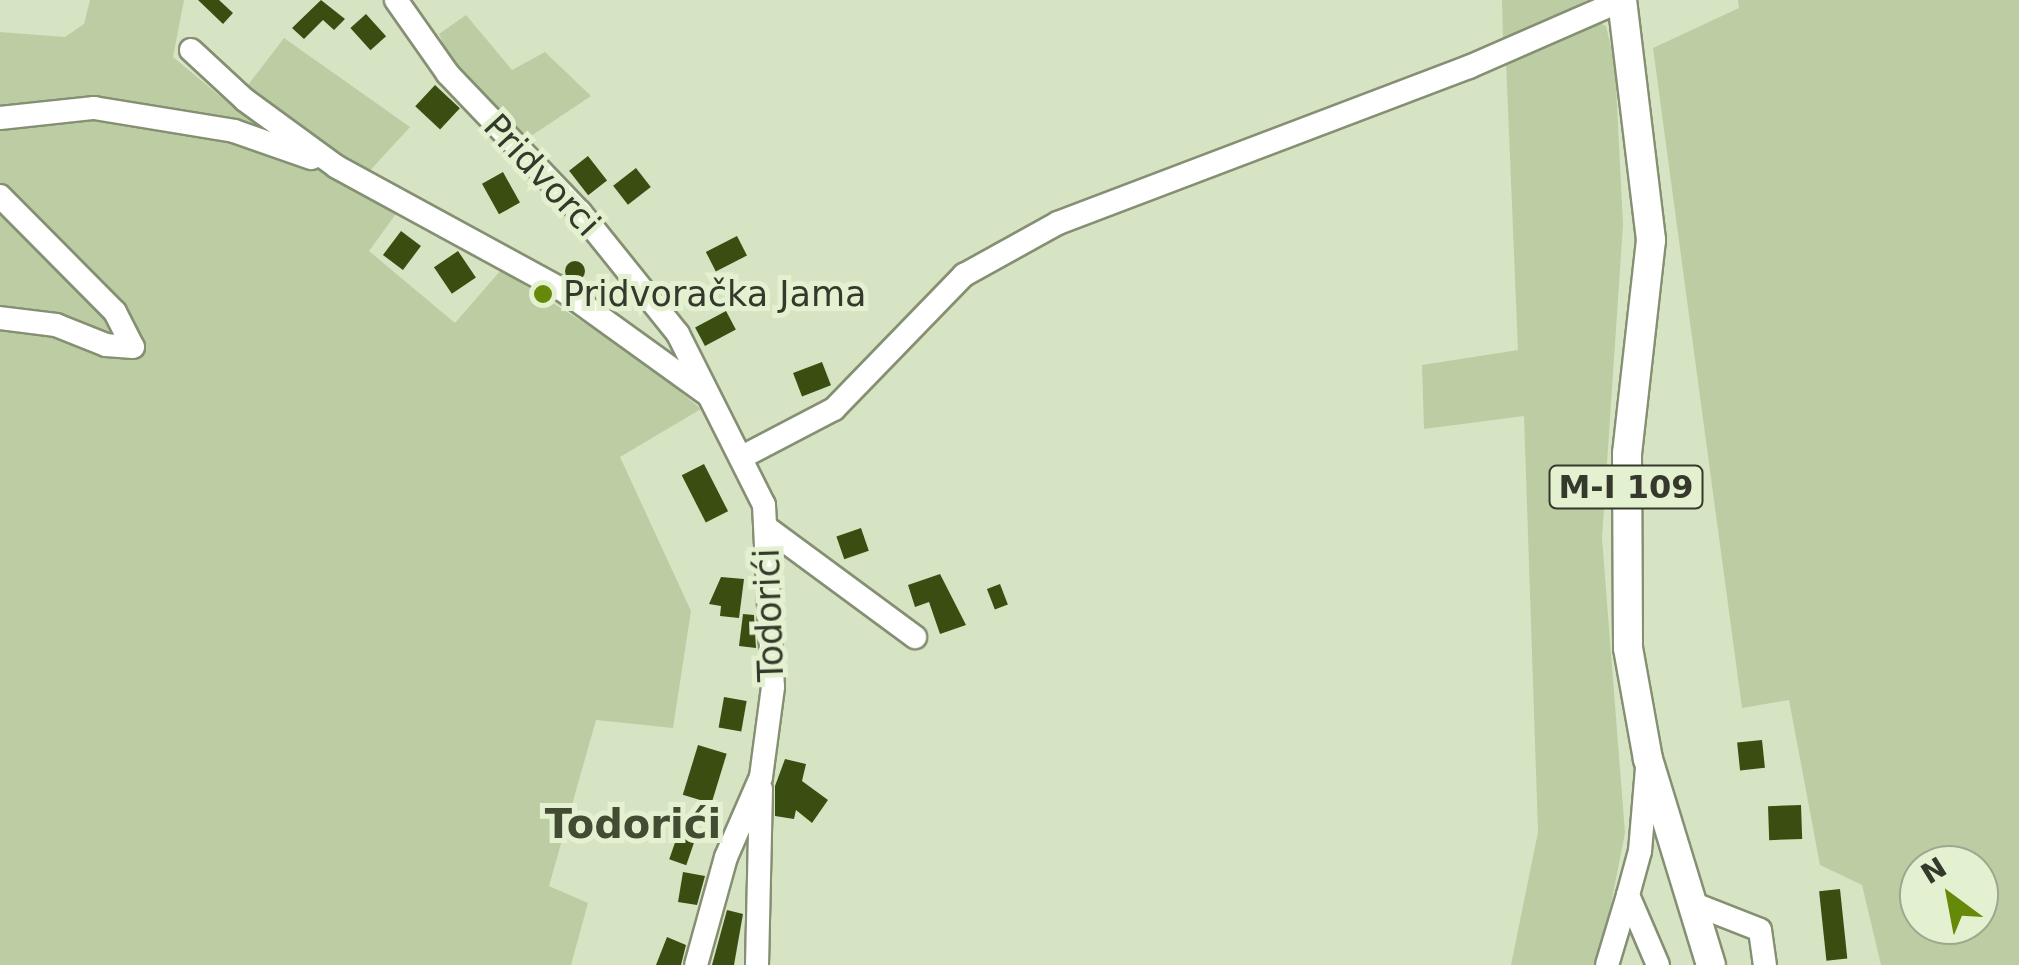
<!DOCTYPE html>
<meta charset="utf-8">
<style>
body{margin:0}
#map{position:relative;width:2019px;height:965px;overflow:hidden;background:#d7e4c4;font-family:"DejaVu Sans",sans-serif}
div>[style]{position:absolute}
.green>*{inset:0;background:#bccda3}
.building>*{inset:0;background:#3b4e11;transform-origin:0 0}
.round{border-radius:50%}
.roads{filter:drop-shadow(2px 0 #859073) drop-shadow(-2px 0 #859073) drop-shadow(0 2px #859073) drop-shadow(0 -2px #859073)}
.minor>*{height:22px;margin:-11px;padding:0 11px;transform-origin:11px;border-radius:11px;background:#fff}
.major>*{height:28px;margin:-14px;padding:0 14px;transform-origin:14px;border-radius:14px;background:#fff}
.dots>*{width:28px;height:28px;translate:-50% -50%;box-sizing:border-box;border:5px solid #e4f1d1;border-radius:50%}
span{translate:-50% -50%;white-space:nowrap;text-align:center;line-height:1.15;-webkit-text-stroke:10px #e4f1d1;paint-order:stroke}
.shield-label span{padding:2px 8px;background:#e4f1d1;border:2px solid;border-radius:8px;-webkit-text-stroke-width:0}
.shield-label{font-size:32px;color:#34392c;font-weight:700}
.street-label{font-size:35px;color:#34392c}
.poi-label{font-size:35px;color:#34392c}
.left{translate:0 -50%;text-align:left}
.quarter-label{font-size:40px;color:#424c32;font-weight:700}
.north{position:absolute;left:1899px;top:845px;width:100px;height:100px;box-sizing:border-box;background:#e4f1d1;border:2px solid #9ea78f;border-radius:50%;rotate:328deg;font-size:28px;font-weight:700;line-height:40px;text-align:center;color:#34392c}
.north::after{content:'';display:block;margin:auto;width:35px;height:45px;background:#678909;clip-path:polygon(50% 0,100% 100%,50% 72%,0 100%)}
</style>
<div id="map">
<div class="green">
<i style="clip-path:polygon(90px 0,184px 0,173px 57px,232px 106px,284px 38px,410px 127px,365px 176px,406px 200px,369px 251px,455px 323px,501px 270px,644px 361px,701px 409px,620px 457px,691px 611px,673px 728px,596px 720px,549px 886px,588px 903px,571px 965px,0 965px,0 32px,65px 37px,84px 24px)"></i>
<i style="clip-path:polygon(1502px 0,1587px 0,1503px 42px)"></i>
<i style="clip-path:polygon(evenodd,1738px 0,2019px 0,2019px 965px,1881px 965px,1862px 885px,1820px 865px,1789px 700px,1742px 708px,1653px 48px,1739px 8px,1738px 0,1919px 865px,1979px 865px,1979px 925px,1919px 925px,1919px 865px)"></i>
<i style="clip-path:polygon(466px 15px,512px 70px,545px 52px,591px 96px,525px 140px,449px 56px,439px 34px)"></i>
<i style="clip-path:polygon(1597px 22px,1606px 26px,1615px 64px,1623px 225px,1602px 538px,1625px 833px,1599px 965px,1511px 965px,1538px 832px,1524px 416px,1424px 429px,1422px 365px,1518px 350px,1506px 61px)"></i>
</div>
<div class="building">
<i style="clip-path:polygon(198px 0,219px 0,233px 13px,223px 24px)"></i>
<i style="clip-path:polygon(321px 0,345px 19px,334px 30px,323px 20px,304px 39px,292px 28px)"></i>
<i style="left:366px;top:14px;width:30px;height:21px;rotate:48deg"></i>
<i style="left:435px;top:85px;width:34px;height:29px;rotate:43deg"></i>
<i style="left:588px;top:156px;width:31px;height:24px;rotate:52deg"></i>
<i style="left:636px;top:168px;width:24px;height:29px;rotate:52deg"></i>
<i style="left:503px;top:172px;width:35px;height:24px;rotate:61deg"></i>
<i style="left:401px;top:231px;width:25px;height:30px;rotate:37deg"></i>
<i style="left:737px;top:236px;width:22px;height:35px;rotate:63deg"></i>
<i style="left:458px;top:251px;width:32px;height:29px;rotate:56deg"></i>
<i class="round" style="left:565px;top:261px;width:20px;height:20px"></i>
<i style="left:726px;top:311px;width:21px;height:35px;rotate:62deg"></i>
<i style="left:822px;top:362px;width:25px;height:31px;rotate:69deg"></i>
<i style="left:704px;top:464px;width:53px;height:25px;rotate:63deg"></i>
<i style="left:861px;top:528px;width:24px;height:26px;rotate:71deg"></i>
<i style="clip-path:polygon(940px 574px,966px 625px,940px 634px,929px 602px,915px 607px,908px 585px)"></i>
<i style="clip-path:polygon(721px 577px,744px 579px,739px 618px,720px 616px,721px 606px,709px 604px)"></i>
<i style="left:1000px;top:584px;width:22px;height:14px;rotate:69deg"></i>
<i style="clip-path:polygon(743px 614px,754px 615px,756px 648px,739px 646px)"></i>
<i style="left:724px;top:697px;width:23px;height:31px;rotate:10deg"></i>
<i style="left:1762px;top:740px;width:28px;height:25px;rotate:84deg"></i>
<i style="left:698px;top:745px;width:30px;height:52px;rotate:17deg"></i>
<i style="clip-path:polygon(785px 759px,806px 764px,802px 781px,828px 800px,812px 823px,796px 810px,794px 819px,775px 816px,775px 786px)"></i>
<i style="left:1801px;top:805px;width:34px;height:33px;rotate:88deg"></i>
<i style="left:679px;top:831px;width:18px;height:30px;rotate:19deg"></i>
<i style="clip-path:polygon(683px 872px,705px 876px,697px 905px,678px 902px)"></i>
<i style="left:1840px;top:889px;width:70px;height:21px;rotate:84deg"></i>
<i style="clip-path:polygon(727px 910px,743px 914px,734px 965px,712px 965px)"></i>
<i style="clip-path:polygon(667px 937px,686px 945px,681px 965px,656px 965px)"></i>
</div>
<div class="roads">
<div class="minor">
<i style="left:396px;top:0;width:90px;rotate:54.9deg"></i>
<i style="left:448px;top:74px;width:191px;rotate:46.3deg"></i>
<i style="left:580px;top:212px;width:156px;rotate:51.2deg"></i>
<i style="left:678px;top:334px;width:191px;rotate:63.3deg"></i>
<i style="left:764px;top:505px;width:182px;rotate:87.2deg"></i>
<i style="left:773px;top:687px;width:91px;rotate:97.6deg"></i>
<i style="left:761px;top:777px;width:87px;rotate:113.6deg"></i>
<i style="left:726px;top:857px;width:112px;rotate:105.5deg"></i>
<i style="left:191px;top:50px;width:74px;rotate:42.8deg"></i>
<i style="left:245px;top:100px;width:114px;rotate:36.1deg"></i>
<i style="left:337px;top:167px;width:259px;rotate:28.6deg"></i>
<i style="left:564px;top:291px;width:176px;rotate:35.8deg"></i>
<i style="left:0;top:118px;width:95px;rotate:-6.1deg"></i>
<i style="left:94px;top:108px;width:142px;rotate:9.3deg"></i>
<i style="left:234px;top:131px;width:82px;rotate:19.3deg"></i>
<i style="left:0;top:196px;width:163px;rotate:45.2deg"></i>
<i style="left:115px;top:312px;width:39px;rotate:63deg"></i>
<i style="left:133px;top:347px;width:27px;rotate:-176deg"></i>
<i style="left:106px;top:345px;width:54px;rotate:-158.2deg"></i>
<i style="left:56px;top:325px;width:56px;rotate:-172.9deg"></i>
<i style="left:744px;top:456px;width:102px;rotate:-27.6deg"></i>
<i style="left:834px;top:409px;width:187px;rotate:-45.9deg"></i>
<i style="left:964px;top:275px;width:107px;rotate:-29deg"></i>
<i style="left:1058px;top:223px;width:440px;rotate:-20.8deg"></i>
<i style="left:1469px;top:67px;width:167px;rotate:-23.6deg"></i>
<i style="left:767px;top:528px;width:184px;rotate:36.4deg"></i>
<i style="left:1647px;top:768px;width:83px;rotate:94.8deg"></i>
<i style="left:1640px;top:851px;width:46px;rotate:105.3deg"></i>
<i style="left:1628px;top:895px;width:76px;rotate:66.8deg"></i>
<i style="left:1689px;top:902px;width:76px;rotate:21.5deg"></i>
<i style="left:1760px;top:930px;width:35px;rotate:82deg"></i>
<i style="left:757px;top:965px;width:176px;rotate:-88.7deg"></i>
<i style="left:1607px;top:965px;width:73px;rotate:-73.3deg"></i>
</div>
<div class="major">
<i style="left:1622px;top:0;width:242px;rotate:83.1deg"></i>
<i style="left:1651px;top:240px;width:214px;rotate:96.4deg"></i>
<i style="left:1627px;top:453px;width:195px;rotate:89.7deg"></i>
<i style="left:1628px;top:648px;width:113px;rotate:79.8deg"></i>
<i style="left:1648px;top:759px;width:215px;rotate:73deg"></i>
</div>
</div>
<div class="dots">
<i style="left:543px;top:294px;background:#678909"></i>
</div>
<div class="shield-label">
<span style="left:1626px;top:487px">M-I 109</span>
</div>
<div class="street-label">
<span style="left:542px;top:175px;rotate:47deg">Pridvorci</span>
<span style="left:769px;top:615px;rotate:-92deg">Todorići</span>
</div>
<div class="poi-label">
<span class="left" style="left:563px;top:294px">Pridvoračka Jama</span>
</div>
<div class="quarter-label">
<span style="left:633px;top:824px">Todorići</span>
</div>
<div class="north">N</div>
</div>
